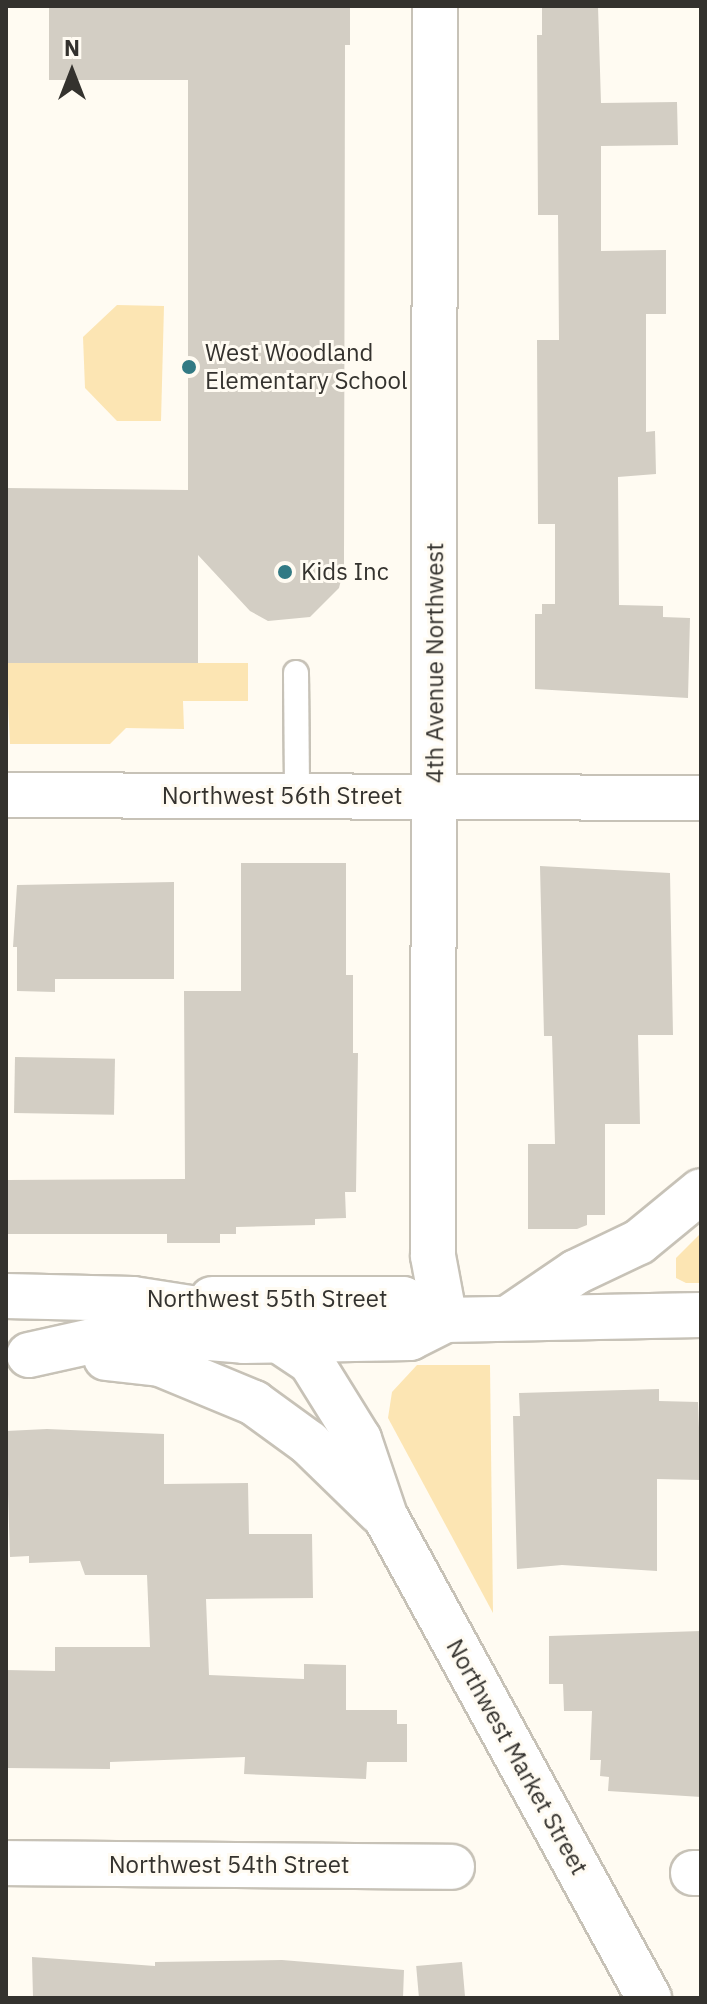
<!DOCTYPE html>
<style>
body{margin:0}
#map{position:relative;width:707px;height:2004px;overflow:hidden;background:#fffbf2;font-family:"IBM Plex Sans",sans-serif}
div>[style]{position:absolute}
.green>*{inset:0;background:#fce5b3}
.building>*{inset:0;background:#d3cec4;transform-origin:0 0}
.roads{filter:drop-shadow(2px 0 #c7c2b7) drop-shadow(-2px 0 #c7c2b7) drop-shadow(0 2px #c7c2b7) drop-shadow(0 -2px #c7c2b7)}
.lane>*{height:24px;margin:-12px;padding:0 12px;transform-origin:12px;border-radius:12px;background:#fff}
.street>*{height:44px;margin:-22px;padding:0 22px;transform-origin:22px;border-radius:22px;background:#fff}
.secondary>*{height:44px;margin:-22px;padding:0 22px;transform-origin:22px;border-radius:22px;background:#fff}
.dots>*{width:22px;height:22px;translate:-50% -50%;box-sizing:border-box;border:4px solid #fffbf2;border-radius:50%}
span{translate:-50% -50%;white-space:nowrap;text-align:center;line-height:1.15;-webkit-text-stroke:6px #fffbf2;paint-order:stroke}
.poi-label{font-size:24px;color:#34322e}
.left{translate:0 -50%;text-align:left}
.street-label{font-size:24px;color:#34322e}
.frame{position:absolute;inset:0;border:8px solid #34322e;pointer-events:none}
.north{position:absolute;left:32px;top:32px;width:80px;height:80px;-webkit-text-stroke:6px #fffbf2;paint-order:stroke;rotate:0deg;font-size:22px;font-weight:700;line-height:32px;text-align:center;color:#34322e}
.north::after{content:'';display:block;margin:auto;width:28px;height:36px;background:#34322e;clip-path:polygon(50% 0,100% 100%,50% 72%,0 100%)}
</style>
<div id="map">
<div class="green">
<i style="clip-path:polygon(117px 305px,164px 306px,161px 421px,117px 421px,85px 388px,83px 337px)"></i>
<i style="clip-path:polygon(6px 663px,248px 663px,248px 701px,183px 701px,184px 729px,126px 728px,110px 744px,10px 744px)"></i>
<i style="clip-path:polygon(701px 1233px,701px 1283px,686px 1283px,676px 1278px,676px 1258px)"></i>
<i style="clip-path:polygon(417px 1365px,490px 1365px,493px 1613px,388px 1418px,392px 1392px)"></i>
</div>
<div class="building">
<i style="clip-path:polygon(49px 6px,350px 6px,350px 45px,345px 45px,344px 568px,339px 588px,310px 617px,268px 621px,250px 611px,198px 555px,198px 663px,6px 663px,6px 488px,188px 490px,188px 80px,49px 80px)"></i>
<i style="clip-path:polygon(542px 6px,598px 6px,601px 103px,677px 102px,678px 145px,601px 146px,601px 251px,666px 250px,666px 314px,646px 314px,646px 432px,655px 431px,656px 474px,618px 477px,619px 605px,663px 606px,663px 617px,690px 618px,688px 698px,535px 689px,535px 614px,542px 614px,542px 604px,555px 604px,555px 524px,538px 524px,537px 340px,559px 340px,558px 215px,538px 215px,537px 35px,542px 35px)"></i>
<i style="clip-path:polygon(241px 863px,346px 863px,346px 975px,353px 975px,353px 1053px,358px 1053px,356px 1192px,345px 1192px,346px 1218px,315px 1219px,315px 1225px,236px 1227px,236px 1234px,220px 1234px,220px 1243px,167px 1243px,167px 1234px,6px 1234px,6px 1180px,185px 1179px,184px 991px,241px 991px)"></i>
<i style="clip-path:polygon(540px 866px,670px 873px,673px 1035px,638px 1035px,640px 1124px,605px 1124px,605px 1215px,587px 1215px,587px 1225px,577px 1229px,528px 1229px,528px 1144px,555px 1144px,552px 1036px,544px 1036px)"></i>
<i style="clip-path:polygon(174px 882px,174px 979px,55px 979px,55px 992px,17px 991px,17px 947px,13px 947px,17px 885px)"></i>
<i style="left:15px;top:1057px;width:100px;height:56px;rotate:1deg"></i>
<i style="clip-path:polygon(659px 1389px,659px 1401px,698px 1402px,701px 1480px,657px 1479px,657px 1571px,562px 1565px,517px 1569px,513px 1416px,520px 1416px,519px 1393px)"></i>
<i style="clip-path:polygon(47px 1429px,164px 1434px,164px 1484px,248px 1483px,249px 1534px,312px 1534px,313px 1598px,206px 1599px,209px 1675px,304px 1679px,304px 1664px,346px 1665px,346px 1710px,397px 1710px,397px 1724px,407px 1724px,407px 1762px,367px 1762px,366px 1779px,244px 1774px,245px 1757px,110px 1762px,110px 1769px,6px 1768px,6px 1670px,55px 1671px,55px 1647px,150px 1647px,147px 1575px,85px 1575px,80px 1561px,29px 1563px,29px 1556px,10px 1557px,6px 1431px)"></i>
<i style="clip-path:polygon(701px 1631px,701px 1797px,608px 1791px,609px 1777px,600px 1776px,601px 1760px,590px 1760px,592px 1711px,564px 1711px,563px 1684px,549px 1684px,549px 1636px)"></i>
<i style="clip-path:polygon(32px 1957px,155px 1966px,155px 1962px,282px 1960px,404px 1970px,403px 1998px,33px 1998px)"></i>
<i style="left:462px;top:1962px;width:36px;height:46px;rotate:85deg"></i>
</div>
<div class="roads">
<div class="lane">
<i style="left:296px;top:673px;width:123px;rotate:89.5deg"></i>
</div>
<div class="street">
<i style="left:435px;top:6px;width:1250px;rotate:90.09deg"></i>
<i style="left:433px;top:1256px;width:65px;rotate:79.4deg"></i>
<i style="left:6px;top:795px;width:695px;rotate:0.25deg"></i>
<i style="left:6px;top:1863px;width:446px;rotate:0.5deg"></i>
<i style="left:693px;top:1873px;width:8px"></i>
</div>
<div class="secondary">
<i style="left:6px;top:1296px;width:127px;rotate:1.4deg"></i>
<i style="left:133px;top:1299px;width:110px;rotate:8.9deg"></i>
<i style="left:242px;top:1316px;width:83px;rotate:33.7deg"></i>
<i style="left:311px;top:1362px;width:91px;rotate:58.1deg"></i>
<i style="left:359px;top:1439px;width:81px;rotate:71.3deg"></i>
<i style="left:385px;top:1516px;width:550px;rotate:61.29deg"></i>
<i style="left:212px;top:1299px;width:191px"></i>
<i style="left:403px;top:1299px;width:47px;rotate:26.6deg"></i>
<i style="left:513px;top:1315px;width:76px;rotate:-34.3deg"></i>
<i style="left:576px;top:1272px;width:70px;rotate:-25.5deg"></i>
<i style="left:639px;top:1242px;width:80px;rotate:-39.4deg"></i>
<i style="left:29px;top:1355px;width:107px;rotate:-12.5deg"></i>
<i style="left:133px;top:1332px;width:111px;rotate:4.6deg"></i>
<i style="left:244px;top:1341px;width:166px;rotate:-1deg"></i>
<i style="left:410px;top:1338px;width:39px;rotate:-27deg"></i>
<i style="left:445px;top:1320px;width:256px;rotate:-1.1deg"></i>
<i style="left:106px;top:1358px;width:54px;rotate:6.3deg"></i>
<i style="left:160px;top:1364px;width:102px;rotate:22.5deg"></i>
<i style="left:254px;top:1403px;width:68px;rotate:36deg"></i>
<i style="left:309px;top:1443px;width:99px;rotate:44.2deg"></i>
</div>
</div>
<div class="dots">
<i style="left:189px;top:367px;background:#327a84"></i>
<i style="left:285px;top:572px;background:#327a84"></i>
</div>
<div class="poi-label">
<span class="left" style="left:205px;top:367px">West Woodland<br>Elementary School</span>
<span class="left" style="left:301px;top:572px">Kids Inc</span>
</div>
<div class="street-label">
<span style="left:435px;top:663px;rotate:-90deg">4th Avenue Northwest</span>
<span style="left:282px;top:796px">Northwest 56th Street</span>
<span style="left:267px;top:1299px">Northwest 55th Street</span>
<span style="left:517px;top:1757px;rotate:61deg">Northwest Market Street</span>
<span style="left:229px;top:1865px">Northwest 54th Street</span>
</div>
<div class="frame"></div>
<div class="north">N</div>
</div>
